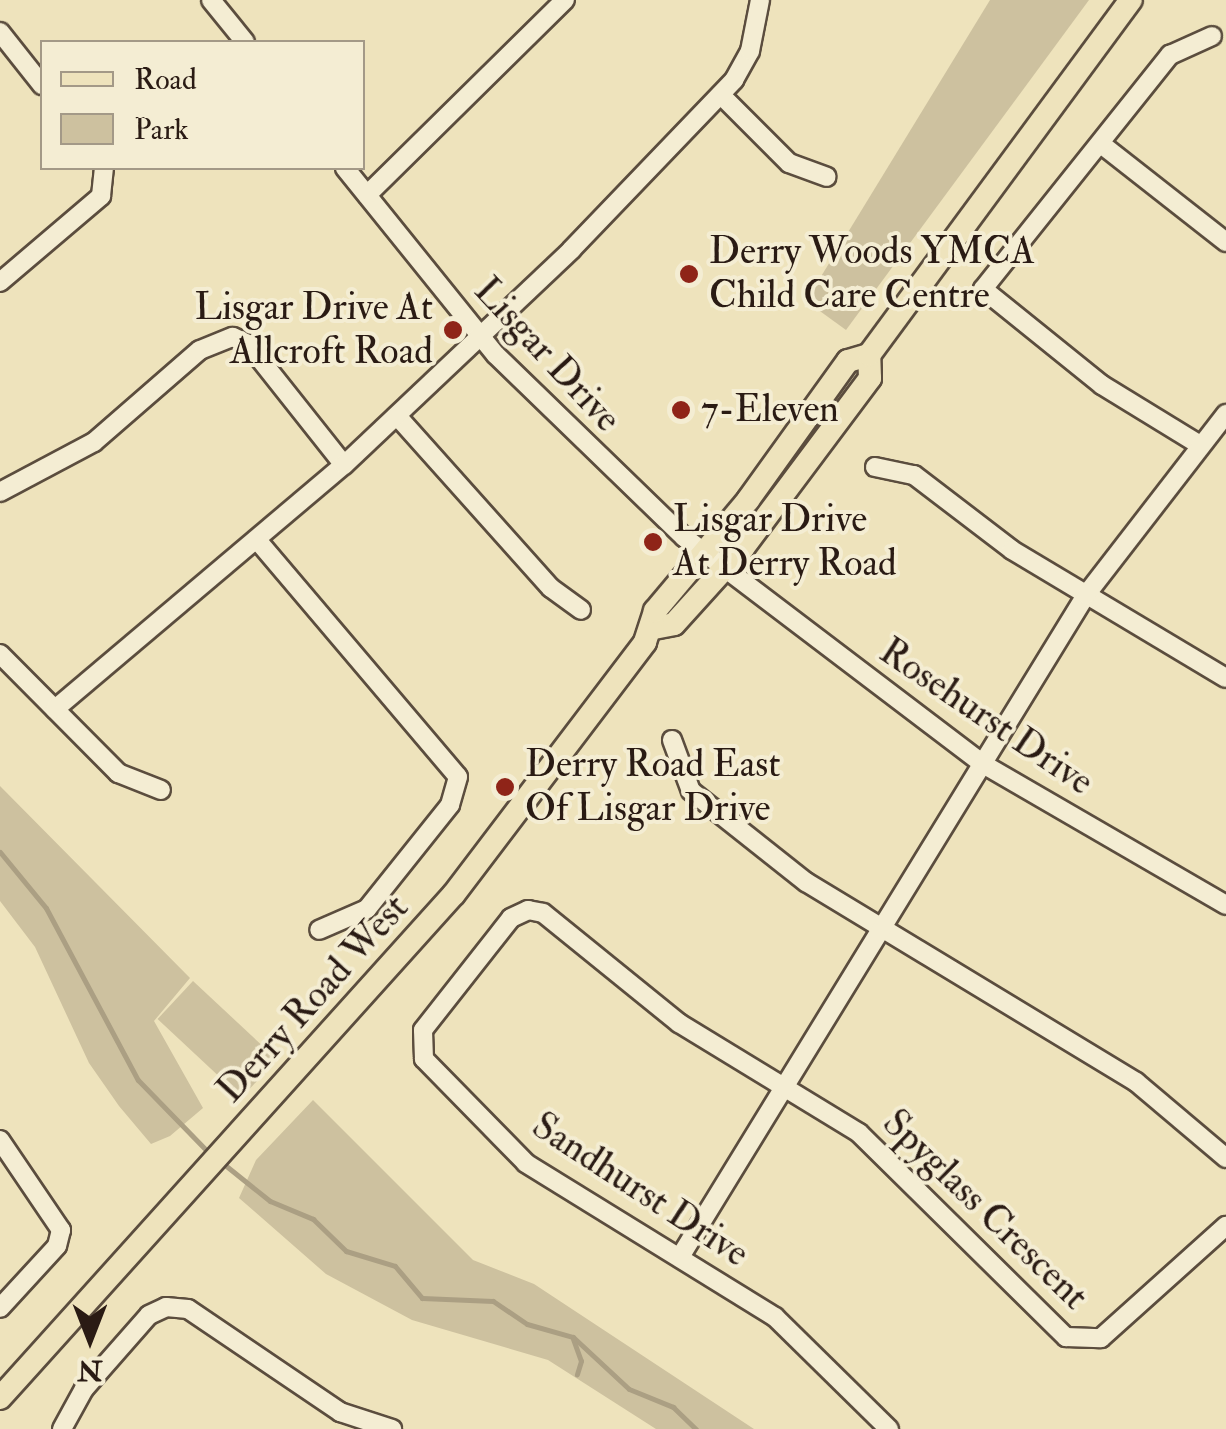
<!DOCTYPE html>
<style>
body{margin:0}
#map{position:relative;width:1226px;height:1429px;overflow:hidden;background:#eee3bc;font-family:"IM FELL Double Pica",serif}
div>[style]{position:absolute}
.green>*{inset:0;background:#cdc19f;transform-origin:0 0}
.stream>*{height:5px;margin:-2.5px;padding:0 2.5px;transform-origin:2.5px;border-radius:2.5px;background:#ab9f83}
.roads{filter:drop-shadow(2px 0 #5b4d3e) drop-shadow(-2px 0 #5b4d3e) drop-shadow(0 2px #5b4d3e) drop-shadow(0 -2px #5b4d3e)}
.minor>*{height:18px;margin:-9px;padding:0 9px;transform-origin:9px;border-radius:9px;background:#f4edd3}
.major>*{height:22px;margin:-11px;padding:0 11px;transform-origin:11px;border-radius:11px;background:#eee3bc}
.dots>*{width:28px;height:28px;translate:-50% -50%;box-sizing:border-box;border:5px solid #f4edd3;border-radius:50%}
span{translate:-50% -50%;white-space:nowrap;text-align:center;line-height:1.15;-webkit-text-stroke:8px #f4edd3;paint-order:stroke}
.poi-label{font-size:38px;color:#2a1b14}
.left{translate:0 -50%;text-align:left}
.right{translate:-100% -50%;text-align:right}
.street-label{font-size:38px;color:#2a1b14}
.legend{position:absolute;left:40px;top:40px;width:325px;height:130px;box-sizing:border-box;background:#f4edd3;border:2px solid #a39987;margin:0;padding:12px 18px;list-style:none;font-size:30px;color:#2a1b14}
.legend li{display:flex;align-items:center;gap:20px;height:50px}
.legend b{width:50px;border:2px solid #a39987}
.north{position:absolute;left:40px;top:1289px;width:100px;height:100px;-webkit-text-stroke:8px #f4edd3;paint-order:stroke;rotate:180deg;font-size:28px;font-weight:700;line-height:40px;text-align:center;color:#2a1b14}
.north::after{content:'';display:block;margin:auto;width:35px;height:45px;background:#2a1b14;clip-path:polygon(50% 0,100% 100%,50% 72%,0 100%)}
</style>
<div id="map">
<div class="green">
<i style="clip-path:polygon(990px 0,1089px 0,846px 330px,806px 301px)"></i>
<i style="clip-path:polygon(0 786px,190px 978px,154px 1021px,203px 1108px,170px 1136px,151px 1144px,119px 1106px,89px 1063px,35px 947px,0 901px)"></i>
<i style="left:193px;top:981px;width:115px;height:52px;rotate:43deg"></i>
<i style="clip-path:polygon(313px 1100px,473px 1260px,534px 1284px,754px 1429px,656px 1429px,548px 1360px,412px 1320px,326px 1274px,239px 1198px,256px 1160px)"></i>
</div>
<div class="stream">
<i style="left:0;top:852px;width:72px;rotate:50.6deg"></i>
<i style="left:46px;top:908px;width:195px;rotate:61.9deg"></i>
<i style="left:138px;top:1080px;width:105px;rotate:45.8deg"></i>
<i style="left:220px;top:1161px;width:64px;rotate:38.7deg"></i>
<i style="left:270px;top:1201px;width:47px;rotate:22.7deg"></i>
<i style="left:313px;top:1219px;width:46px;rotate:44.1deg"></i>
<i style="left:346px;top:1251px;width:51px;rotate:17deg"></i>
<i style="left:395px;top:1266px;width:42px;rotate:49.8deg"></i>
<i style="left:422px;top:1298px;width:71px;rotate:2.4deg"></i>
<i style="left:493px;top:1301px;width:41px;rotate:34.1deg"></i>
<i style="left:527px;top:1324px;width:48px;rotate:15.8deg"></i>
<i style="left:573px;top:1337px;width:76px;rotate:42.9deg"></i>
<i style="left:629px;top:1389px;width:48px;rotate:22.2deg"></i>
<i style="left:673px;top:1407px;width:32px;rotate:44deg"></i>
<i style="left:573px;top:1339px;width:23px;rotate:70deg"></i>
<i style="left:581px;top:1361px;width:14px;rotate:107deg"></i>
</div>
<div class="roads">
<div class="minor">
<i style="left:211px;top:0;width:54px;rotate:51deg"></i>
<i style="left:0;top:32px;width:68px;rotate:51.6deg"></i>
<i style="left:721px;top:95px;width:96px;rotate:45deg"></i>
<i style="left:789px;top:163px;width:40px;rotate:20.2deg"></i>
<i style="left:1101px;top:144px;width:159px;rotate:38.1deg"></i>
<i style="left:345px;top:168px;width:240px;rotate:51.1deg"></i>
<i style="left:496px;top:355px;width:262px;rotate:44.1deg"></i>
<i style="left:684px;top:537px;width:375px;rotate:37.2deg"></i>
<i style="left:983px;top:764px;width:281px;rotate:30.1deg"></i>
<i style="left:367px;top:195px;width:278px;rotate:-44.6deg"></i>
<i style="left:0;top:282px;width:133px;rotate:-40.4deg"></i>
<i style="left:101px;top:196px;width:28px;rotate:-84deg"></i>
<i style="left:398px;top:417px;width:229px;rotate:48.2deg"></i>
<i style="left:551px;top:588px;width:37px;rotate:36deg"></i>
<i style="left:1200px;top:445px;width:115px;rotate:-148.5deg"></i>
<i style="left:1102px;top:385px;width:153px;rotate:-141.1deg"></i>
<i style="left:983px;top:289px;width:300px;rotate:-51.4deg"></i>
<i style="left:1170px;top:55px;width:46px;rotate:-24.3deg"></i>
<i style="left:875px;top:467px;width:40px;rotate:12deg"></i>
<i style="left:914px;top:475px;width:123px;rotate:37.4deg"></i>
<i style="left:1012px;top:550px;width:249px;rotate:30.9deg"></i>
<i style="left:0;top:492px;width:106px;rotate:-28deg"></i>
<i style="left:94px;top:442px;width:140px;rotate:-41deg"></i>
<i style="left:200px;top:350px;width:35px;rotate:-22deg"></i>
<i style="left:233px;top:337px;width:17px;rotate:25deg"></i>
<i style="left:248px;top:344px;width:154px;rotate:51.6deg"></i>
<i style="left:258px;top:541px;width:309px;rotate:49.7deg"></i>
<i style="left:458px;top:777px;width:29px;rotate:106deg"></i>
<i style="left:450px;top:805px;width:133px;rotate:128.6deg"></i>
<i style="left:367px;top:909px;width:52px;rotate:156.4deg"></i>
<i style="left:0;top:654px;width:168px;rotate:45.2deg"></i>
<i style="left:118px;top:773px;width:46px;rotate:21.6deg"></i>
<i style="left:55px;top:709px;width:378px;rotate:-40.2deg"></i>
<i style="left:344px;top:465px;width:313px;rotate:-43.4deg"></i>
<i style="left:571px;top:250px;width:236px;rotate:-46.2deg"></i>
<i style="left:734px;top:80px;width:33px;rotate:-61deg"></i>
<i style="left:750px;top:51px;width:52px;rotate:-78.9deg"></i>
<i style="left:672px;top:740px;width:54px;rotate:69.6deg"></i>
<i style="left:691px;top:791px;width:147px;rotate:38.4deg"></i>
<i style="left:806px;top:882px;width:386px;rotate:31.2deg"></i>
<i style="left:1136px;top:1082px;width:118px;rotate:40.2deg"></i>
<i style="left:0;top:1140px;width:109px;rotate:55.9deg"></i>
<i style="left:61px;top:1230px;width:16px;rotate:104deg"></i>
<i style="left:57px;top:1246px;width:84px;rotate:132.6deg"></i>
<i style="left:680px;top:1257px;width:777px;rotate:-58.48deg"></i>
<i style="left:1086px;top:595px;width:229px;rotate:-52.3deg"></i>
<i style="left:62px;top:1429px;width:46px;rotate:-61.2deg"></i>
<i style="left:84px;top:1389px;width:98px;rotate:-48.7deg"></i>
<i style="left:149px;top:1315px;width:19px;rotate:-25deg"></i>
<i style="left:166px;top:1307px;width:22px;rotate:5deg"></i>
<i style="left:188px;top:1309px;width:184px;rotate:34.1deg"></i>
<i style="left:340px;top:1412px;width:55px;rotate:18.1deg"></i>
<i style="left:889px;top:1429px;width:160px;rotate:-135.5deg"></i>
<i style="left:775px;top:1317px;width:293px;rotate:-148.3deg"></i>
<i style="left:526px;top:1163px;width:146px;rotate:-134.4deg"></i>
<i style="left:424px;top:1059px;width:29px;rotate:-92deg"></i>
<i style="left:423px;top:1030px;width:142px;rotate:-51.8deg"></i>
<i style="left:511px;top:918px;width:19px;rotate:-25deg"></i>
<i style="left:528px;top:910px;width:15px;rotate:11deg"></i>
<i style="left:543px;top:913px;width:175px;rotate:39deg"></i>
<i style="left:679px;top:1023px;width:211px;rotate:31.4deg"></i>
<i style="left:859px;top:1133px;width:291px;rotate:44.6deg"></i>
<i style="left:1066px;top:1337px;width:35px;rotate:2deg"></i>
<i style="left:1101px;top:1338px;width:168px;rotate:-41.9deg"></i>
</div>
<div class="major">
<i style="left:654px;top:628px;width:20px;rotate:-11deg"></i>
<i style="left:674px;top:624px;width:103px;rotate:-47.8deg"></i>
<i style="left:743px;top:548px;width:212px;rotate:-53.2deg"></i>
<i style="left:870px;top:378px;width:23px;rotate:-92deg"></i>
<i style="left:0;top:1398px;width:678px;rotate:-47.99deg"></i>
<i style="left:454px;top:894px;width:316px;rotate:-52.8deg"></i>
<i style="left:645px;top:642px;width:33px;rotate:-72deg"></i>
<i style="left:655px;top:611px;width:145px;rotate:-50deg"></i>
<i style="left:748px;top:500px;width:171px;rotate:-54.3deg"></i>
<i style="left:848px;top:361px;width:22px;rotate:-16deg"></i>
<i style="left:869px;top:355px;width:441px;rotate:-53.6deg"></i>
</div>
</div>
<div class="dots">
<i style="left:689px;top:274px;background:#8f2418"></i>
<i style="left:453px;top:330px;background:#8f2418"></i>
<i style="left:681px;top:410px;background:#8f2418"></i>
<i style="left:653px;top:542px;background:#8f2418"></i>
<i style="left:505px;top:787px;background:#8f2418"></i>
</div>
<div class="poi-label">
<span class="left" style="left:709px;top:274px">Derry Woods YMCA<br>Child Care Centre</span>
<span class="right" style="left:433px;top:330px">Lisgar Drive At<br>Allcroft Road</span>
<span class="left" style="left:701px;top:410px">7-Eleven</span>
<span class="left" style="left:673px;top:542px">Lisgar Drive<br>At Derry Road</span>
<span class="left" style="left:525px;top:787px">Derry Road East<br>Of Lisgar Drive</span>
</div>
<div class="street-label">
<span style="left:547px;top:355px;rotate:47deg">Lisgar Drive</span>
<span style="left:986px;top:717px;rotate:34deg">Rosehurst Drive</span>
<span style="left:313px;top:999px;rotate:-48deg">Derry Road West</span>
<span style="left:640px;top:1190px;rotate:33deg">Sandhurst Drive</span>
<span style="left:985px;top:1210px;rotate:44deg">Spyglass Crescent</span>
</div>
<ul class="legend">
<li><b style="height:12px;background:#eee3bc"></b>Road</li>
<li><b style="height:28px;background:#cdc19f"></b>Park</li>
</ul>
<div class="north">N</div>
</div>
